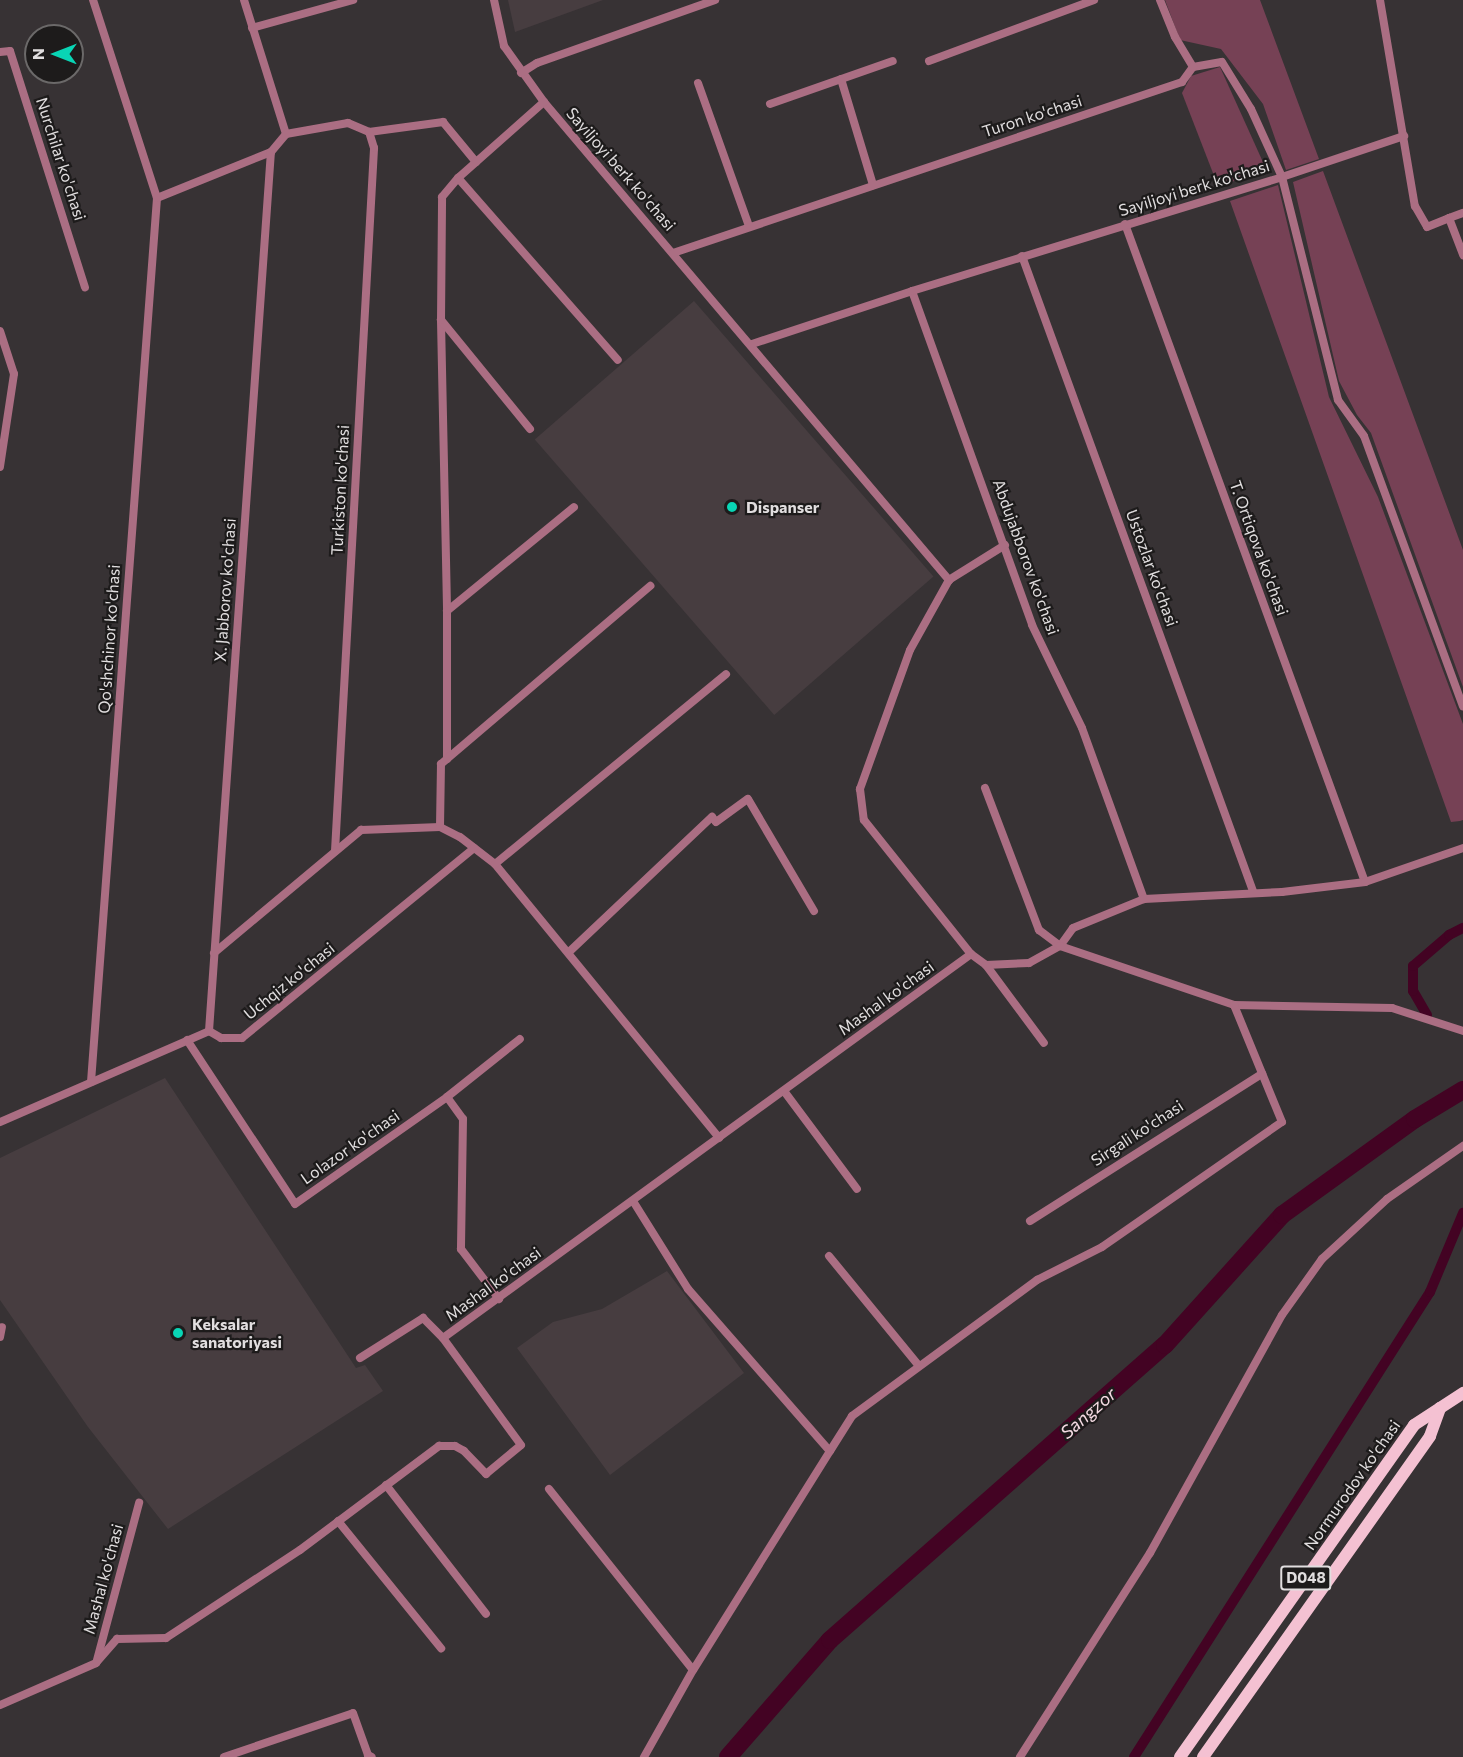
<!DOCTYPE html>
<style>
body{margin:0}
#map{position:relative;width:1463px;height:1757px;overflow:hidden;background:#373234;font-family:Commissioner,sans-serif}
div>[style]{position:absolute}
.built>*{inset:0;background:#473d40;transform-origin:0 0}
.green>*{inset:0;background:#764155}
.canal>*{height:10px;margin:-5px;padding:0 5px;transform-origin:5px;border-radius:5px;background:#430323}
.river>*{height:18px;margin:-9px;padding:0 9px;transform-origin:9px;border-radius:9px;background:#430323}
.street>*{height:8px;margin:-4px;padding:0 4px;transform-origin:4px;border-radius:4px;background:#ab6e83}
.primary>*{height:12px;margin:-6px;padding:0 6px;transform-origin:6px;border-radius:6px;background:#f4c1d2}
.dots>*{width:16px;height:16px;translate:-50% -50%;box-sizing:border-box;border:3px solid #1d1b1b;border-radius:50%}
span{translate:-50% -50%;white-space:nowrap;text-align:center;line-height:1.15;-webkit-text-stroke:4.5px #1d1b1b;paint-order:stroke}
.shield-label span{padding:2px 4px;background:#1d1b1b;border:2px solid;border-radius:4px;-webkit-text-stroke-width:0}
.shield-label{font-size:15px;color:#e1dedf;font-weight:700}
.street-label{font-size:16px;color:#e1dedf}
.poi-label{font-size:16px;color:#e1dedf;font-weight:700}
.left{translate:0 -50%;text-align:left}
.water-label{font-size:18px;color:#f5dbe3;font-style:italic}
.north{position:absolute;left:24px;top:24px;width:60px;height:60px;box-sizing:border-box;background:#1d1b1b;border:2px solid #6b6969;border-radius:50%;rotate:270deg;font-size:16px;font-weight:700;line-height:24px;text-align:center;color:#e1dedf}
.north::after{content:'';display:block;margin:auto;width:21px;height:27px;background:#09d5b5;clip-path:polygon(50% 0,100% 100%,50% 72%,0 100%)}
</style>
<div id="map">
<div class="built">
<i style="clip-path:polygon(508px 0,603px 0,515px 32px)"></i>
<i style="left:694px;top:301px;width:365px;height:211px;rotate:49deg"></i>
<i style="clip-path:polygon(165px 1078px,356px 1368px,365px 1365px,383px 1391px,168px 1529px,88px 1427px,0 1300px,0 1158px)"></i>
<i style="clip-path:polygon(667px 1271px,744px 1373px,610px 1475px,517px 1348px,553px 1322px,602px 1309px)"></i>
</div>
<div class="green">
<i style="clip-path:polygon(1165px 0,1260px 0,1319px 159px,1286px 170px,1263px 104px,1221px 49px,1180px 40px)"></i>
<i style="clip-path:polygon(1220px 67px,1267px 171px,1218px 186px,1182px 93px,1191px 76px)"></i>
<i style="clip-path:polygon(1323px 171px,1463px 550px,1463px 687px,1371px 433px,1357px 415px,1339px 381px,1293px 182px)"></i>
<i style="clip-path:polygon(1278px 185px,1329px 397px,1378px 497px,1463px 724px,1463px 820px,1460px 821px,1451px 822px,1230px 201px)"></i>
</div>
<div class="canal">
<i style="left:1427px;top:1015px;width:28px;rotate:-120deg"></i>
<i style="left:1413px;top:991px;width:25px;rotate:-90deg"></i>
<i style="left:1413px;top:966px;width:48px;rotate:-40.7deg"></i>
<i style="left:1449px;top:935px;width:16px;rotate:-27deg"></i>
<i style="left:1134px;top:1757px;width:551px;rotate:-57.52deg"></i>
<i style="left:1430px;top:1292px;width:86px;rotate:-67.3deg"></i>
</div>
<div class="river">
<i style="left:728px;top:1757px;width:155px;rotate:-48.9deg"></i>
<i style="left:830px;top:1640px;width:446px;rotate:-41.4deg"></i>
<i style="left:1165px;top:1345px;width:175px;rotate:-48deg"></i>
<i style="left:1282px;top:1215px;width:164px;rotate:-35.8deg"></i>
<i style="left:1415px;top:1119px;width:56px;rotate:-31.1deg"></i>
</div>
<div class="street">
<i style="left:244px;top:0;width:140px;rotate:72.6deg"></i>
<i style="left:494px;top:0;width:47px;rotate:77.7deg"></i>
<i style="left:504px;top:46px;width:69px;rotate:54.5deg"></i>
<i style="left:544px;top:102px;width:627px;rotate:49.73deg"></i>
<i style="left:1160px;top:0;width:40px;rotate:68deg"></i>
<i style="left:1175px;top:37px;width:35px;rotate:59deg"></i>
<i style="left:1193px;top:67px;width:29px;rotate:-10deg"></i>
<i style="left:1222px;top:62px;width:55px;rotate:58.3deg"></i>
<i style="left:1251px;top:109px;width:75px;rotate:65.5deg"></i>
<i style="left:1282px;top:177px;width:129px;rotate:-18.6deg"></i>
<i style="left:1380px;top:0;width:209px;rotate:80.4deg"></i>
<i style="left:1415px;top:206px;width:24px;rotate:60deg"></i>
<i style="left:1427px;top:227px;width:24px;rotate:-22deg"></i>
<i style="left:1449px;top:218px;width:40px;rotate:69deg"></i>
<i style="left:252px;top:28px;width:105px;rotate:-15.5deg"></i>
<i style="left:0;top:52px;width:10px;rotate:-6deg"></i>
<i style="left:10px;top:51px;width:248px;rotate:72.4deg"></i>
<i style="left:929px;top:61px;width:176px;rotate:-20.3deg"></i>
<i style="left:521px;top:73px;width:19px;rotate:-32deg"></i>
<i style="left:537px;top:63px;width:189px;rotate:-19.5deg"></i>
<i style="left:841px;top:79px;width:111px;rotate:73.2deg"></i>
<i style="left:698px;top:83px;width:152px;rotate:70.4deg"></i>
<i style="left:770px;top:104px;width:130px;rotate:-19.3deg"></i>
<i style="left:458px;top:178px;width:242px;rotate:48.7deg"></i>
<i style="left:157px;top:198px;width:123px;rotate:-22deg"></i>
<i style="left:271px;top:152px;width:23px;rotate:-50deg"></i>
<i style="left:286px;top:134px;width:63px;rotate:-10.1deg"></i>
<i style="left:348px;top:123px;width:23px;rotate:23deg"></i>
<i style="left:369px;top:132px;width:75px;rotate:-7.7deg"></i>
<i style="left:443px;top:122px;width:52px;rotate:50.5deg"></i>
<i style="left:1449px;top:218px;width:15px;rotate:-20deg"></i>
<i style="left:1125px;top:224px;width:700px;rotate:69.96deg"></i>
<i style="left:673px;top:253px;width:537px;rotate:-18.57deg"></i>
<i style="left:1182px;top:82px;width:19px;rotate:-54deg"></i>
<i style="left:1022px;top:256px;width:676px;rotate:70.01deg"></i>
<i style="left:912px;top:291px;width:355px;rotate:70.2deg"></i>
<i style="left:1032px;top:625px;width:114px;rotate:64.1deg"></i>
<i style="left:1082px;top:728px;width:182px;rotate:70.1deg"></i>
<i style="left:441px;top:321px;width:290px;rotate:88.8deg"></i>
<i style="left:0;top:331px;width:45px;rotate:72deg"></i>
<i style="left:14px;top:374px;width:94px;rotate:98.6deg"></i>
<i style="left:752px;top:344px;width:169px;rotate:-18.3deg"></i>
<i style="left:912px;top:291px;width:387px;rotate:-17.1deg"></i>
<i style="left:1282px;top:177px;width:230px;rotate:75.9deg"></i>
<i style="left:1338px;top:400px;width:44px;rotate:54.2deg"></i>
<i style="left:1364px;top:436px;width:288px;rotate:69.9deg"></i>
<i style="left:530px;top:429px;width:141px;rotate:-129.2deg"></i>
<i style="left:441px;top:320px;width:123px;rotate:-89.5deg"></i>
<i style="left:442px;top:197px;width:25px;rotate:-50deg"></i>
<i style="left:458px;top:178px;width:115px;rotate:-41.5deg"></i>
<i style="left:1005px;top:545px;width:66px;rotate:148deg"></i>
<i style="left:949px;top:580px;width:80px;rotate:119.1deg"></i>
<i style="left:910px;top:650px;width:148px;rotate:109.8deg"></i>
<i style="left:860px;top:789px;width:31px;rotate:83deg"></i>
<i style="left:864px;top:820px;width:171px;rotate:51.4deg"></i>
<i style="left:971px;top:954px;width:19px;rotate:36deg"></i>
<i style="left:986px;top:965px;width:43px;rotate:-2.7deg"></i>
<i style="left:1029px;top:963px;width:35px;rotate:-29deg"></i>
<i style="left:1060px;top:946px;width:22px;rotate:-54deg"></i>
<i style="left:1073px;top:928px;width:77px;rotate:-22.2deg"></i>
<i style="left:1144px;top:899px;width:138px;rotate:-2.9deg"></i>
<i style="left:1282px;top:892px;width:84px;rotate:-6.9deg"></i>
<i style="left:1365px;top:882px;width:104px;rotate:-19.1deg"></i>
<i style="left:447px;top:759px;width:148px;rotate:-90deg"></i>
<i style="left:447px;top:611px;width:164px;rotate:-39.3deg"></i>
<i style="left:985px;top:788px;width:152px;rotate:69.2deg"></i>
<i style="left:1039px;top:930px;width:26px;rotate:37deg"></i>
<i style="left:1060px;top:946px;width:184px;rotate:18.7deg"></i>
<i style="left:1234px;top:1005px;width:158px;rotate:1.1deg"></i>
<i style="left:1392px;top:1008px;width:75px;rotate:17.9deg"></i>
<i style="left:440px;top:827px;width:22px;rotate:27deg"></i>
<i style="left:460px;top:837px;width:44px;rotate:37.6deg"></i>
<i style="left:495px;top:864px;width:354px;rotate:50.7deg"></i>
<i style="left:335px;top:851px;width:704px;rotate:-86.82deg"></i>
<i style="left:374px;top:148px;width:17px;rotate:-107deg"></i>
<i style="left:495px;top:864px;width:299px;rotate:-39.4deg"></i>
<i style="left:569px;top:952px;width:197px;rotate:-43.4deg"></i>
<i style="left:712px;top:817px;width:6px;rotate:51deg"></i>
<i style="left:716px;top:822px;width:39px;rotate:-36deg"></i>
<i style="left:748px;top:799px;width:130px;rotate:59.5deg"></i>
<i style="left:214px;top:953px;width:192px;rotate:-39.9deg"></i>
<i style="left:361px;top:830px;width:79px;rotate:-2.2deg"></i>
<i style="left:440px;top:827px;width:63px;rotate:-89.1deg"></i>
<i style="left:441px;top:764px;width:275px;rotate:-40.4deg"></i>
<i style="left:986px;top:965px;width:97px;rotate:53.4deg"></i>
<i style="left:209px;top:1031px;width:881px;rotate:-85.97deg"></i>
<i style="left:187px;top:1040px;width:196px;rotate:56.6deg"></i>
<i style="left:295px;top:1204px;width:186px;rotate:-35.1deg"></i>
<i style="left:447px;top:1097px;width:93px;rotate:-38.5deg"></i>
<i style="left:91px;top:1082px;width:886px;rotate:-85.73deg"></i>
<i style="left:157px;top:198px;width:208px;rotate:-107.9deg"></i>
<i style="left:784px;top:1091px;width:122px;rotate:53.3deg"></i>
<i style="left:447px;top:1097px;width:27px;rotate:54deg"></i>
<i style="left:463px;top:1119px;width:130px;rotate:90.9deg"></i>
<i style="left:461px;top:1249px;width:63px;rotate:52.8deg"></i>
<i style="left:0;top:1122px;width:228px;rotate:-23.5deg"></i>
<i style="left:209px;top:1031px;width:14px;rotate:30deg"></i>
<i style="left:221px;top:1038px;width:21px"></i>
<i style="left:242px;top:1038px;width:300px;rotate:-39.3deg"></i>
<i style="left:633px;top:1201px;width:104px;rotate:58deg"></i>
<i style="left:688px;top:1289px;width:215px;rotate:48.8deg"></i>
<i style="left:830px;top:1451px;width:258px;rotate:122deg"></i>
<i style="left:693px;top:1670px;width:100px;rotate:119.4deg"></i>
<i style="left:1030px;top:1221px;width:275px;rotate:-32.4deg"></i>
<i style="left:829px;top:1256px;width:142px;rotate:50.7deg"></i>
<i style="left:0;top:1337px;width:10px;rotate:-79deg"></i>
<i style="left:360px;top:1358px;width:75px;rotate:-32.4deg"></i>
<i style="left:423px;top:1318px;width:28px;rotate:45deg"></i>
<i style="left:830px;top:1451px;width:41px;rotate:-57.8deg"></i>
<i style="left:852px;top:1416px;width:230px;rotate:-36.3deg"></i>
<i style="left:1037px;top:1280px;width:73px;rotate:-26.9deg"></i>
<i style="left:1102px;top:1247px;width:219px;rotate:-34.8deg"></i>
<i style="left:1282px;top:1122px;width:126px;rotate:-112.3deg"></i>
<i style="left:386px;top:1485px;width:163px;rotate:52.2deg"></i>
<i style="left:549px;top:1489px;width:231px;rotate:51.5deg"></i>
<i style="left:338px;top:1521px;width:164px;rotate:51deg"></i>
<i style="left:97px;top:1660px;width:163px;rotate:-75deg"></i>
<i style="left:0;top:1705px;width:105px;rotate:-23.6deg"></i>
<i style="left:96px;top:1663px;width:32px;rotate:-49deg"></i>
<i style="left:117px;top:1639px;width:49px;rotate:-1.2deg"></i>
<i style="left:166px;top:1638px;width:160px;rotate:-33.3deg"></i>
<i style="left:300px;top:1550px;width:174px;rotate:-36.8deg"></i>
<i style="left:439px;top:1446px;width:16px"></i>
<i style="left:455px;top:1446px;width:10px;rotate:29deg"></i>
<i style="left:464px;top:1451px;width:32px;rotate:46deg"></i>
<i style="left:486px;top:1474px;width:45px;rotate:-39.6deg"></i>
<i style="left:521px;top:1445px;width:132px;rotate:-126.1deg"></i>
<i style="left:443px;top:1338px;width:653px;rotate:-36.03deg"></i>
<i style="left:224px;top:1757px;width:136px;rotate:-18.8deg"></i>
<i style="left:353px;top:1713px;width:45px;rotate:70.3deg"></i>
<i style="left:368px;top:1755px;width:4px;rotate:27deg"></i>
<i style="left:1020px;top:1757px;width:242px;rotate:-57.5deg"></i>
<i style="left:1150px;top:1553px;width:272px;rotate:-61deg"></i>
<i style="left:1282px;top:1315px;width:69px;rotate:-54.5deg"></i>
<i style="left:1322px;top:1259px;width:88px;rotate:-42.7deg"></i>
<i style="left:1387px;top:1199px;width:93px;rotate:-34.9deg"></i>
</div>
<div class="primary">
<i style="left:1180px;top:1757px;width:406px;rotate:-54.8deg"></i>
<i style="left:1414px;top:1425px;width:59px;rotate:-33.1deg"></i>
<i style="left:1203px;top:1757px;width:393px;rotate:-54.7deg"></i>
<i style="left:1430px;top:1436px;width:30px;rotate:-70deg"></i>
</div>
<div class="dots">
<i style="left:732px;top:507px;background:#09d5b5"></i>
<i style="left:178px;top:1333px;background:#09d5b5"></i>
</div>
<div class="shield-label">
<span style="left:1306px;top:1578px">D048</span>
</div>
<div class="street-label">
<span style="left:1032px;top:116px;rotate:-18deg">Turon ko'chasi</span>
<span style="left:61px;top:159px;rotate:72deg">Nurchilar ko'chasi</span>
<span style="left:621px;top:169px;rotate:49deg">Sayiljoyi berk ko'chasi</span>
<span style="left:1194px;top:188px;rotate:-17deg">Sayiljoyi berk ko'chasi</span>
<span style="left:340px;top:490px;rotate:-87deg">Turkiston ko'chasi</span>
<span style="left:1259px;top:548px;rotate:70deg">T. Ortiqova ko'chasi</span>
<span style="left:1026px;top:557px;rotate:70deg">Abdujabborov ko'chasi</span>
<span style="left:1152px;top:568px;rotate:70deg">Ustozlar ko'chasi</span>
<span style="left:225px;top:590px;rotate:-86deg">X. Jabborov ko'chasi</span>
<span style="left:109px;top:639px;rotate:-86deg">Qo'shchinor ko'chasi</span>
<span style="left:289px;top:981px;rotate:-39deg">Uchqiz ko'chasi</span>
<span style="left:886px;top:998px;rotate:-36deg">Mashal ko'chasi</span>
<span style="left:1137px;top:1133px;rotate:-33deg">Sirgali ko'chasi</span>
<span style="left:350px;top:1147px;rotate:-35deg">Lolazor ko'chasi</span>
<span style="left:493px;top:1284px;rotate:-36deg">Mashal ko'chasi</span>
<span style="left:1352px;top:1485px;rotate:-55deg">Normurodov ko'chasi</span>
<span style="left:103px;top:1579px;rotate:-75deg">Mashal ko'chasi</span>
</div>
<div class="poi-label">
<span class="left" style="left:746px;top:507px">Dispanser</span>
<span class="left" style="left:192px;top:1333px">Keksalar<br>sanatoriyasi</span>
</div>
<div class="water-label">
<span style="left:1088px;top:1413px;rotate:-41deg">Sangzor</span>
</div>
<div class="north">N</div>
</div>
